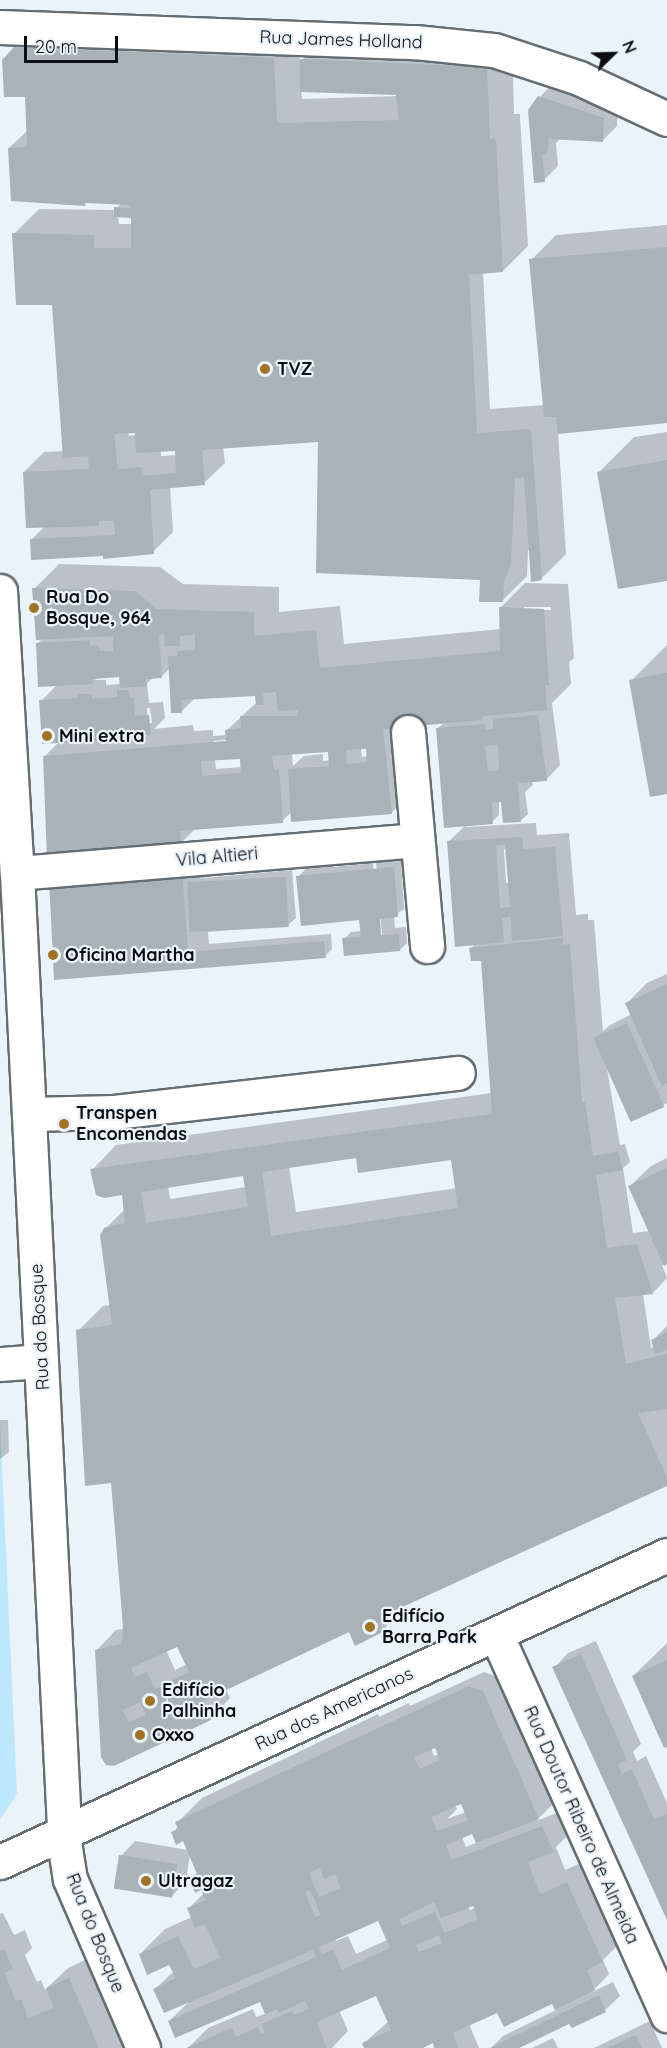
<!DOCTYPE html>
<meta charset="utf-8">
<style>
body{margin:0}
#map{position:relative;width:667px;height:2048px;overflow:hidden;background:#e9f3f8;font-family:Quicksand,sans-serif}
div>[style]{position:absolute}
.green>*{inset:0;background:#bde7fa}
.shadow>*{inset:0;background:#0003}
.building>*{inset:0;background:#a8b2b7;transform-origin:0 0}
.roads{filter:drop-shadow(2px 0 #646d71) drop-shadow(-2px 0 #646d71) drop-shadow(0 2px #646d71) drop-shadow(0 -2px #646d71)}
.minor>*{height:33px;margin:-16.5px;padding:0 16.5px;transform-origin:16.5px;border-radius:16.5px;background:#fff}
.dots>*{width:16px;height:16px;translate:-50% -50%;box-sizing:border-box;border:3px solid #e9f3f8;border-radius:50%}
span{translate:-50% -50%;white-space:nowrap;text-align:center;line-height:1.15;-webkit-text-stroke:4.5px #e9f3f8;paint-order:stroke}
.street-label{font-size:18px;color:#0b0e10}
.poi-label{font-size:18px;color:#0b0e10;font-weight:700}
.left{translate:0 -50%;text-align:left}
.north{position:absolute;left:583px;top:24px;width:60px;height:60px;-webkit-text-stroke:4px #e9f3f8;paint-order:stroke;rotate:67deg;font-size:16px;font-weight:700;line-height:24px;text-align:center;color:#0b0e10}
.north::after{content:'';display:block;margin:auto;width:21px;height:27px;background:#0b0e10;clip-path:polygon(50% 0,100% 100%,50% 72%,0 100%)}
.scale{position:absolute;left:24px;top:36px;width:94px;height:27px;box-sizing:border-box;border:3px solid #0b0e10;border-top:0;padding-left:8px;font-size:18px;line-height:21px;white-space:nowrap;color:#0b0e10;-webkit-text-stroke:4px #e9f3f8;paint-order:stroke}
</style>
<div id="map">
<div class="green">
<i style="clip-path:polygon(0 1423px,17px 1793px,0 1820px)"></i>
</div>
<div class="shadow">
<i style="clip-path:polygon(evenodd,41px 23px,298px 33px,300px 62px,326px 35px,512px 42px,514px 114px,520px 114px,520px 117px,528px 246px,503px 271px,483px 272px,490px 409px,544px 405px,531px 260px,556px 235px,667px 225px,667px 422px,558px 432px,566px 554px,541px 579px,530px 550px,528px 550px,527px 576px,502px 601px,481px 578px,320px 441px,223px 447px,225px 463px,204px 483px,170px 486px,173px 532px,153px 552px,104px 554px,31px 540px,45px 526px,24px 472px,44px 452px,64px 451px,53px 305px,14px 234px,39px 209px,116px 210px,121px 203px,9px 148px,28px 130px,27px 96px,4px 60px,41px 23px,301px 90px,398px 93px,398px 96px,302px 99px,301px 90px,41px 23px,118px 216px,132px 217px,132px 224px,119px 224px,118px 216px,41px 23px,128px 431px,136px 431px,136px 435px,129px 436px,128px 431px,41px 23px,179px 449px,177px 455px,161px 456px,161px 450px,179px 449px)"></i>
<i style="clip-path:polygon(554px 82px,618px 104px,617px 126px,602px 141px,561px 138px,556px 143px,558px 166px,544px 180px,535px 181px,540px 97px)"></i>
<i style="clip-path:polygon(667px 432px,667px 579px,599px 472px,634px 437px)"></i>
<i style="clip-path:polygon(evenodd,59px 564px,160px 567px,183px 584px,279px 587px,279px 612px,340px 606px,344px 644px,501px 629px,500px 608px,525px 583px,568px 584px,574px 658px,569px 662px,571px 684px,552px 703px,560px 765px,546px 780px,532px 781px,533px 785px,525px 792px,528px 814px,520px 821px,505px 800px,499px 801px,499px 815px,492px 822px,466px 824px,467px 827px,536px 823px,537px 835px,569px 833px,576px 915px,588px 914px,588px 920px,594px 920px,603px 1031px,610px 1025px,632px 1014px,627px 1003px,647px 983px,667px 974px,667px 1103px,632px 1121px,606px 1063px,620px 1145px,625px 1144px,630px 1162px,623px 1168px,633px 1233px,650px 1231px,630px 1186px,651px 1166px,667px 1158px,667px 1263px,662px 1265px,667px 1278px,653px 1293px,643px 1294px,651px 1348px,655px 1347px,653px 1340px,667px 1326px,667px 1484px,393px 1611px,387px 1618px,389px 1624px,382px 1631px,350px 1631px,226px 1689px,230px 1698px,210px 1719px,110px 1765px,96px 1651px,116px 1630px,123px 1629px,113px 1482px,78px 1331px,103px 1306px,110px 1305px,105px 1229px,125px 1209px,123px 1194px,92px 1170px,116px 1145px,492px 1093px,482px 959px,471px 948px,476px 943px,448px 842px,466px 825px,438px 728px,445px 722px,398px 725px,406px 798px,391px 813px,292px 812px,282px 821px,196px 828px,180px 844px,44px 757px,59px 742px,41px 701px,57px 685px,38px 643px,43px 638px,34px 589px,59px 564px,524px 607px,551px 607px,551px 610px,524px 610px,524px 607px,59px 564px,170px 668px,181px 712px,195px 698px,256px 694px,257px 702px,226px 731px,227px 735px,213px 736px,213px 730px,194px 731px,193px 725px,154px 729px,165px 718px,163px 702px,149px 703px,147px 683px,153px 678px,161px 677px,170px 668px,59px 564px,121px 676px,121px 684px,106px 685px,106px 680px,95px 680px,98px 677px,121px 676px,59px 564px,147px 708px,150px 708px,152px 723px,148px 723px,147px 708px,59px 564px,233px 739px,233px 742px,214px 744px,214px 741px,233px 739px,59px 564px,367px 746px,368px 756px,362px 757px,361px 748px,367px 746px,59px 564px,329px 749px,330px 760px,323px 761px,323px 754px,304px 756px,293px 766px,292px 753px,329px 749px,59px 564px,241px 757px,242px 767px,216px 769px,215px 759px,241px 757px,59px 564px,507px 846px,511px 883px,506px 883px,504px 850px,507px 846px,59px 564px,357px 1156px,452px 1158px,457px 1188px,296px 1212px,289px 1166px,357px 1156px,59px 564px,244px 1174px,246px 1187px,170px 1199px,168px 1186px,244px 1174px,59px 564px,178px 1644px,187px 1664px,175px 1670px,166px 1650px,178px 1644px)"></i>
<i style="clip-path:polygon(667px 645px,667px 793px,631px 681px)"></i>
<i style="clip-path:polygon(201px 849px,204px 878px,292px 870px,296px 918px,288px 925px,208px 932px,209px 944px,331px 934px,332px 949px,325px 956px,55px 978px)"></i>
<i style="clip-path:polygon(evenodd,389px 855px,390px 862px,401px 861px,404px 909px,394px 916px,395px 928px,406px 927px,407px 943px,400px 950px,344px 939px,351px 932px,362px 931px,361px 917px,298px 877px,312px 862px,332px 860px,333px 867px,364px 864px,371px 857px,389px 855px,376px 862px,382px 935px,380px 938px,373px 863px,376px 862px)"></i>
<i style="clip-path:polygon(0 1420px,8px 1420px,9px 1452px,0 1459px)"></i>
<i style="clip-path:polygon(596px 1641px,641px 1744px,633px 1752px,637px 1761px,646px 1756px,667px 1803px,667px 1916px,554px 1668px,568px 1653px)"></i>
<i style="clip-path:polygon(667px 1643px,667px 1745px,633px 1676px)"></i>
<i style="clip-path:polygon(evenodd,484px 1672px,498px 1677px,553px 1804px,536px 1821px,557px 1813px,567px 1836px,556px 1847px,565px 1870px,592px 1858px,627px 1936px,603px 1960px,609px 1974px,592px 1992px,613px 1982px,620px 1996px,605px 2010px,572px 2026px,570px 2022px,519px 2048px,491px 2048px,503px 2036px,556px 2010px,553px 2002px,503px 2009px,469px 2024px,479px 2048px,436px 2048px,433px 2041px,419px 2048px,366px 2048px,364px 2043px,389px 2021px,377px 1994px,339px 2010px,348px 2031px,332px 2048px,188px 2048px,208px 2028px,253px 2009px,256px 2017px,267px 2013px,261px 2000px,169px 2021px,189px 2002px,155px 1989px,174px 1971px,170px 1963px,140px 1954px,165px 1929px,192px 1917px,189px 1908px,204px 1893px,195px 1876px,198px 1873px,190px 1854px,186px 1881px,172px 1896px,121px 1856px,135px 1841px,188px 1850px,184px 1839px,173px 1832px,178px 1827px,177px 1823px,202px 1798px,378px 1714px,379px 1717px,409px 1703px,410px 1706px,484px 1672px,435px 1746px,439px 1754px,434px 1756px,431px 1748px,435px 1746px,484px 1672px,462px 1802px,466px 1812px,447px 1819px,457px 1809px,455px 1805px,462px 1802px,484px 1672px,473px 1833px,478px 1842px,466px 1847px,462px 1837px,473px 1833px,484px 1672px,478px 1903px,479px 1906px,470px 1910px,468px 1907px,478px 1903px,484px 1672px,378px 1919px,387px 1940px,356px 1954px,348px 1936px,336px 1941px,335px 1938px,378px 1919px)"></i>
<i style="clip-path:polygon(3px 1913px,14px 1935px,25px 1930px,32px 1948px,25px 1955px,37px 1982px,41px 1980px,45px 1990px,68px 1968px,89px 1958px,127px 2048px,0 2048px,0 1914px)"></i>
<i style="clip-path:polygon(650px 2021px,662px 2048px,594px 2048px)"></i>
<i style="clip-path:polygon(553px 2038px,558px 2048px,532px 2048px)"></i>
</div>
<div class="building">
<i style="clip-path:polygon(evenodd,14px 47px,274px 58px,277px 123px,399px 120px,396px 95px,300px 92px,300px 59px,487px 67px,490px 139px,495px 138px,496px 142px,503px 272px,469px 275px,477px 433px,531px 429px,542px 580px,531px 582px,524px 477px,515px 478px,511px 564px,504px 581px,503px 602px,479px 602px,480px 580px,316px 573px,318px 442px,202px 450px,205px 485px,150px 490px,154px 554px,103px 559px,103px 556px,31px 560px,30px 539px,115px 535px,114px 521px,99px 521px,99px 526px,26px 528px,23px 472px,89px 469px,88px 456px,63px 458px,52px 305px,16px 305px,12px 233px,94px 235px,94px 248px,131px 248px,131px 218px,114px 217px,114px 207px,131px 208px,131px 205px,86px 203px,85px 206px,11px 201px,8px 148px,27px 147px,25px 97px,4px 97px,2px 60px,14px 47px,135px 433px,136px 453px,175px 451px,176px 473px,142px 476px,141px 467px,118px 469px,114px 434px,135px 433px)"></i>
<i style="clip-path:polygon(538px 96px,604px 118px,603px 142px,549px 139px,547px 154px,542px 155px,545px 182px,534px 183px,528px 110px)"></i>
<i style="clip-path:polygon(667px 247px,667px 423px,558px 434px,556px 417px,544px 417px,529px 259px)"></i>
<i style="clip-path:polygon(667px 460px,667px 581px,618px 589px,597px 472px)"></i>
<i style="clip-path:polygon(evenodd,32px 588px,135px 591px,157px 609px,254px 612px,254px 636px,316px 630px,320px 668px,500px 651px,499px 607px,544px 609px,549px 685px,545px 685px,547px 710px,483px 716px,483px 720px,383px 729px,392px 814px,291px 822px,288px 769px,329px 766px,328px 752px,272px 756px,274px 770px,279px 769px,283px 823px,180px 831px,181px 846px,47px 858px,43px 756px,226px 741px,225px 730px,241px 728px,240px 716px,298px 716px,298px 710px,278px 711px,276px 692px,263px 693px,264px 705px,256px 705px,255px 696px,181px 700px,182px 713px,171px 713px,168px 656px,177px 656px,178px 651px,195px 650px,195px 635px,180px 636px,180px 646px,165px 646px,164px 634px,159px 635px,162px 678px,146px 679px,147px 686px,120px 688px,119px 677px,92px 679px,93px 684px,38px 687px,36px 643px,90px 640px,90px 646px,99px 645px,100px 651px,113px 651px,113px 636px,36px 640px,32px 588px,366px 749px,367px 762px,347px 764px,346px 750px,366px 749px,32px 588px,240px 759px,241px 773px,202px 776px,201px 761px,240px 759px)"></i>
<i style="clip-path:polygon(667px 673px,667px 794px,650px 797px,629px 680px)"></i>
<i style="clip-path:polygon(117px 690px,129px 690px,130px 698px,134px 698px,135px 716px,149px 715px,151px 734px,133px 737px,133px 732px,120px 732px,120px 739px,42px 744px,39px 700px,77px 698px,77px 694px,92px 694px,92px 699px,117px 697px)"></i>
<i style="clip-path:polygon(evenodd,538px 715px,547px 781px,518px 783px,521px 822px,503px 823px,501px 802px,492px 803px,493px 824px,444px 828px,436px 728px,485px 724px,485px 730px,493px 729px,493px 719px,538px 715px,498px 745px,499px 770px,488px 771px,485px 746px,498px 745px)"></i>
<i style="clip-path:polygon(evenodd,522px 837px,523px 849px,555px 847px,563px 936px,512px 941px,511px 917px,502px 918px,504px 942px,455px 947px,447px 841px,522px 837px,505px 845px,510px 907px,500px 908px,496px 846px,505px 845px)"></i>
<i style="clip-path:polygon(394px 867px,398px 917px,380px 919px,381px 935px,399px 934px,400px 951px,344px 956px,342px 938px,361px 937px,359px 920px,301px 926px,296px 876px)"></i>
<i style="clip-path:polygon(182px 869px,188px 952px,324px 941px,326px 958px,54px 980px,49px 879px)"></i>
<i style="left:286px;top:877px;width:50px;height:99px;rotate:87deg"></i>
<i style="clip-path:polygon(evenodd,563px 938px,563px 945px,570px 944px,582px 1102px,585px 1102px,593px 1156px,618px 1151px,623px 1170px,596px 1175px,607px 1248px,637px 1244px,653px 1294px,615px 1298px,626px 1364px,667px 1354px,667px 1409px,638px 1413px,667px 1478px,667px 1486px,387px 1614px,388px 1618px,379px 1623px,383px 1632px,355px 1646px,349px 1632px,203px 1701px,211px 1720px,114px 1766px,106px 1765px,101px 1757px,95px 1650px,122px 1644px,123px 1625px,111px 1483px,85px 1486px,76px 1330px,112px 1325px,100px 1235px,104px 1228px,125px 1223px,122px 1195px,104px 1198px,96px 1195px,90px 1169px,492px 1114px,481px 961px,471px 961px,469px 948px,563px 938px,356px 1158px,358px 1173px,451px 1160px,458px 1208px,271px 1236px,262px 1172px,356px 1158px,563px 938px,243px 1176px,248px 1207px,146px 1223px,141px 1192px,243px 1176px,563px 938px,177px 1647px,189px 1672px,155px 1689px,147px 1672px,134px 1677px,131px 1668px,177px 1647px,563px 938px,140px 1702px,146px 1715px,129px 1722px,123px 1710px,140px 1702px)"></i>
<i style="clip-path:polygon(667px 984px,667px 1083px,662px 1086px,625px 1003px)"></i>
<i style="left:627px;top:1023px;width:92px;height:37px;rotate:66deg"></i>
<i style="clip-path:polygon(667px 1168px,667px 1264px,664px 1266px,628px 1186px)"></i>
<i style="clip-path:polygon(667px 1332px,667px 1350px,655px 1354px,651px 1340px)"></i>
<i style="clip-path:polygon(581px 1654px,627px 1760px,618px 1764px,622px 1774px,632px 1769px,654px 1820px,667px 1814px,667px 1920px,552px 1667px)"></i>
<i style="clip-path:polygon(667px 1660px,667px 1747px,664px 1748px,632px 1676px)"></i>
<i style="clip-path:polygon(evenodd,469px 1686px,483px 1691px,539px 1819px,476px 1843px,472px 1834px,446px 1845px,452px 1860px,542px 1826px,554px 1852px,528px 1862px,540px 1894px,567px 1882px,603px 1962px,587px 1970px,595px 1990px,555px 2010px,552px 2004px,504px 2027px,497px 2013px,453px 2033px,459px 2048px,434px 2048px,433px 2043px,423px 2048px,364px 2048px,362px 2043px,391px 2030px,376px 1996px,316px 2022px,327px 2048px,186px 2048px,232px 2028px,236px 2037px,258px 2027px,261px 2034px,265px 2033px,261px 2024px,292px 2011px,294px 2015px,309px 2009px,305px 2001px,278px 2013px,277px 2009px,265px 2014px,260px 2002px,175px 2038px,168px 2021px,316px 1957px,313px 1950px,164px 2013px,153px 1989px,176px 1978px,169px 1965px,147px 1975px,139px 1954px,178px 1936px,194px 1969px,220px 1958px,205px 1924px,195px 1928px,187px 1908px,206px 1900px,201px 1890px,195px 1893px,191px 1883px,195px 1880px,193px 1875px,197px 1874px,183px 1841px,176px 1845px,171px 1832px,178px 1829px,175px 1822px,469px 1686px,435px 1748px,440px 1760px,420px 1769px,414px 1757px,435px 1748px,469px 1686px,461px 1804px,468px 1820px,437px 1831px,431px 1817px,461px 1804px,469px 1686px,320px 1868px,324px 1879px,335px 1874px,341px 1888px,319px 1897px,309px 1873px,320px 1868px,469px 1686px,310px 1890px,321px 1915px,315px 1917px,305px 1892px,310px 1890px,469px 1686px,434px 1902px,441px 1918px,473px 1906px,478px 1919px,445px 1933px,435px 1912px,402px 1926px,399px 1919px,434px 1902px,469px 1686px,378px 1921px,390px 1948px,342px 1970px,333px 1949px,322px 1955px,319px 1947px,378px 1921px,469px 1686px,439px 1935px,442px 1943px,419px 1952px,416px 1945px,439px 1935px)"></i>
<i style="left:119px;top:1855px;width:59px;height:34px;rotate:9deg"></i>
<i style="clip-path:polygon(4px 1949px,13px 1969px,4px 1973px,16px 2001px,21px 1999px,28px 2019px,54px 2007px,46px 1988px,69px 1978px,99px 2048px,0 2048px,0 1951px)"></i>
<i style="clip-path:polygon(599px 1995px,606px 2012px,572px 2028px,569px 2024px,519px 2048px,490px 2048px)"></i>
<i style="clip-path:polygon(636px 2035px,642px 2048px,607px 2048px)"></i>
</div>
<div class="roads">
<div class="minor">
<i style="left:0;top:27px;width:415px;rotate:2.1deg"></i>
<i style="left:415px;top:42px;width:79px;rotate:5.8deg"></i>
<i style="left:494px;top:50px;width:89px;rotate:18.2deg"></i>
<i style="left:579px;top:78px;width:97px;rotate:25deg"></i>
<i style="left:0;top:591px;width:283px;rotate:86.6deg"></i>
<i style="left:17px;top:873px;width:976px;rotate:87.18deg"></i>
<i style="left:65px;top:1848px;width:31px;rotate:81deg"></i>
<i style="left:70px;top:1879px;width:184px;rotate:66.6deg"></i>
<i style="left:408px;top:732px;width:215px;rotate:84.9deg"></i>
<i style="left:17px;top:873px;width:401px;rotate:-4.7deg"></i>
<i style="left:29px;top:1114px;width:85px;rotate:-1.3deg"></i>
<i style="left:114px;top:1112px;width:346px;rotate:-6.5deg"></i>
<i style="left:0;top:1364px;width:41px;rotate:-4.2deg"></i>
<i style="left:496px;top:1634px;width:418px;rotate:65.8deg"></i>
<i style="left:0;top:1862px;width:734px;rotate:-24.72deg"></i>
</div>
</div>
<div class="dots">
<i style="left:265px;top:369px;background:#a17325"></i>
<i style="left:34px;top:608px;background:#a17325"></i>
<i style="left:47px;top:736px;background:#a17325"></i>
<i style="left:53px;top:955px;background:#a17325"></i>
<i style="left:64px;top:1124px;background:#a17325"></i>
<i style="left:370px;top:1627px;background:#a17325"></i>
<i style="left:150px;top:1701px;background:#a17325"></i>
<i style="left:140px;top:1735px;background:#a17325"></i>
<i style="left:146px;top:1881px;background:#a17325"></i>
</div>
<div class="street-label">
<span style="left:341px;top:40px;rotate:2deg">Rua James Holland</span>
<span style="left:217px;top:857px;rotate:-5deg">Vila Altieri</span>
<span style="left:40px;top:1327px;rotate:-93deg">Rua do Bosque</span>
<span style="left:334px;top:1709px;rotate:-25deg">Rua dos Americanos</span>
<span style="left:581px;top:1825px;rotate:66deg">Rua Doutor Ribeiro de Almeida</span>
<span style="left:95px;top:1933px;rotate:68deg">Rua do Bosque</span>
</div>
<div class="poi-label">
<span class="left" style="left:277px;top:369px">TVZ</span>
<span class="left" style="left:46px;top:608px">Rua Do<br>Bosque, 964</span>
<span class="left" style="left:59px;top:736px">Mini extra</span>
<span class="left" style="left:65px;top:955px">Oficina Martha</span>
<span class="left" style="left:76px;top:1124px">Transpen<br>Encomendas</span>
<span class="left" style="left:382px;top:1627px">Edifício<br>Barra Park</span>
<span class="left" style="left:162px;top:1701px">Edifício<br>Palhinha</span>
<span class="left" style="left:152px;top:1735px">Oxxo</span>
<span class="left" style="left:158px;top:1881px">Ultragaz</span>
</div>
<div class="north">N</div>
<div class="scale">20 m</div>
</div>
